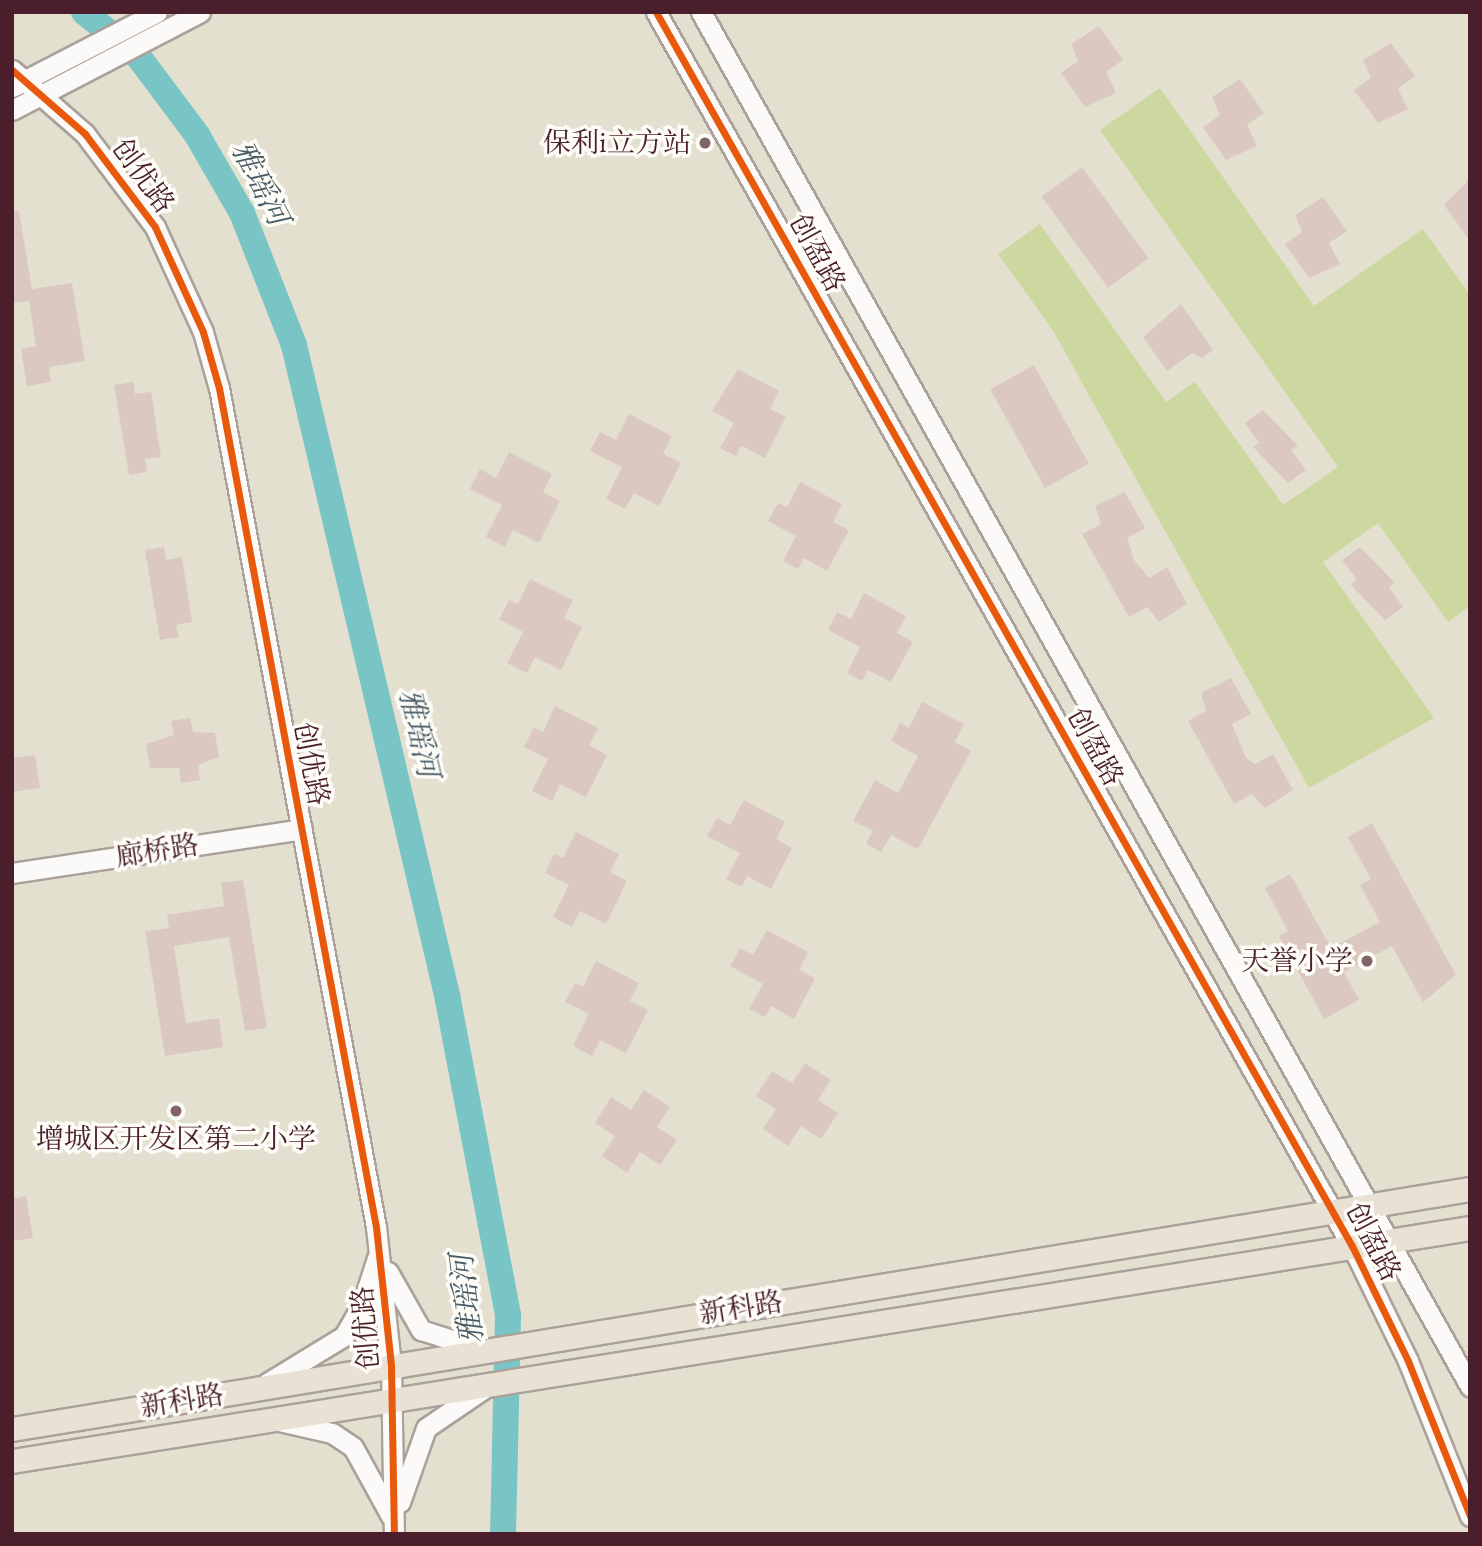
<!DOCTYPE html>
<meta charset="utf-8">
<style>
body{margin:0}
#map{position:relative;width:1482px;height:1546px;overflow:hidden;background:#e4e0d0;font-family:Alegreya,"Noto Serif SC",serif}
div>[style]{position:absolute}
.green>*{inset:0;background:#ccd8a0}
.river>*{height:26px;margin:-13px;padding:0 13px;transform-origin:13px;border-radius:13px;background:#79c5c6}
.building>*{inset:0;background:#dbc9c1;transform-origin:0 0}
.roads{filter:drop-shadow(2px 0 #a9a19a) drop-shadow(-2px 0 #a9a19a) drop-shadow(0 2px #a9a19a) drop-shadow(0 -2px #a9a19a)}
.minor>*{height:19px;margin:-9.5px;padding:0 9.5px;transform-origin:9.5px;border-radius:9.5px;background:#fbfaf8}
.major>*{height:23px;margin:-11.5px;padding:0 11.5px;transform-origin:11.5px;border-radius:11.5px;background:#e8e1d4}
.cycleway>*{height:7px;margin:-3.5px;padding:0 3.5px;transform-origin:3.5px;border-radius:3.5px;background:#e8590c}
.dots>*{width:19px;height:19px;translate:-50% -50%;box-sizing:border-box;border:4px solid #fdfcf7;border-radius:50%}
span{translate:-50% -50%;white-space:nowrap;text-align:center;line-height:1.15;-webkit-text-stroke:7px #fdfcf7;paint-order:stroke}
.poi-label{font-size:28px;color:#4a1f2b}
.right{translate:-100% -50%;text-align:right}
.street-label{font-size:28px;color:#4a1f2b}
.water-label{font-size:30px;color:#4a5d67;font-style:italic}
.frame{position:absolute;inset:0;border:14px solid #4a1f2b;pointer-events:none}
</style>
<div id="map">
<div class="green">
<i style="clip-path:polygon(1160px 88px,1314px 306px,1423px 229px,1470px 295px,1470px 606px,1448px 622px,1378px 523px,1323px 562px,1434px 718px,1309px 788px,1052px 329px,998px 254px,1040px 224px,1166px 402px,1195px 382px,1283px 505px,1338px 467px,1100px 130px)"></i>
</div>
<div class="river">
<i style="left:84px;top:12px;width:70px;rotate:39.2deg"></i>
<i style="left:138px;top:56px;width:99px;rotate:53.2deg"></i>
<i style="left:197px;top:135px;width:90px;rotate:60deg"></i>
<i style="left:242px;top:213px;width:142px;rotate:68.5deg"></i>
<i style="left:294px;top:345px;width:668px;rotate:76.75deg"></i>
<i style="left:447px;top:995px;width:327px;rotate:79.2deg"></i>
<i style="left:508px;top:1316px;width:218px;rotate:91.3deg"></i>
</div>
<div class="building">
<i style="clip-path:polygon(1099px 26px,1123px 60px,1106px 72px,1116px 93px,1085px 107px,1061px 73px,1078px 61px,1071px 44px)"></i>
<i style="clip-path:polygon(1391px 43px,1415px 76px,1398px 89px,1408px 109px,1378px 123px,1354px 90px,1371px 78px,1363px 60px)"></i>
<i style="clip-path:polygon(1240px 79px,1264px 113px,1247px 125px,1257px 146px,1226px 160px,1203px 127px,1220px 115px,1212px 97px)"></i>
<i style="left:1082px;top:167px;width:113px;height:50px;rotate:54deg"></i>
<i style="clip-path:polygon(1470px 179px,1470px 241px,1444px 205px)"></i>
<i style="clip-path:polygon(1323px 197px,1347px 231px,1329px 243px,1340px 264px,1309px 278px,1285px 244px,1302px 232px,1295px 215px)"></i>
<i style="clip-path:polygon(12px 211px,19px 211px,32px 289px,72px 283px,85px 361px,49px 367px,51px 382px,27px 386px,21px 349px,36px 346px,29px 301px,12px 303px)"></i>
<i style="clip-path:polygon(1181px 304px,1213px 350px,1202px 358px,1192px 353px,1167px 371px,1143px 337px)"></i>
<i style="left:1034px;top:365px;width:113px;height:50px;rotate:61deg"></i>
<i style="clip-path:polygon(738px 369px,779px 391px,770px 409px,786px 417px,765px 458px,741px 446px,736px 456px,720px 448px,734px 423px,712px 411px)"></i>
<i style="clip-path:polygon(133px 382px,135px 394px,151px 392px,161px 457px,145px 459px,147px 472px,129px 475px,114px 385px)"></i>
<i style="clip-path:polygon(1263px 410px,1298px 446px,1291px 450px,1306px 470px,1288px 483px,1253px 447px,1259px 443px,1245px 423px)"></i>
<i style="clip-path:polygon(629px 414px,672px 436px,663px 454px,681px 463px,659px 506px,634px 493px,625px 509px,606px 499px,622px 467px,590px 451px,600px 432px,616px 440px)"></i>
<i style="clip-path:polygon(509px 452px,552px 474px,543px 492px,560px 501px,539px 543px,513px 530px,505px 547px,486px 537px,502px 505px,470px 489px,480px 469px,496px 478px)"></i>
<i style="clip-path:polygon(800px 482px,842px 504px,833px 522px,849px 530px,827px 571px,804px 558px,798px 569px,783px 561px,796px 536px,768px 521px,778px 503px,787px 507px)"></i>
<i style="clip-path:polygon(1125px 492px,1145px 528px,1127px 538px,1134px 560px,1149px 578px,1167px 567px,1187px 604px,1159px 622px,1147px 607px,1129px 617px,1082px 534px,1101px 524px,1095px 506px)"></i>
<i style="clip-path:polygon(164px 547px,166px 560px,182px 557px,192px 622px,176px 625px,179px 637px,160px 640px,145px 550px)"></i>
<i style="clip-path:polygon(1360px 547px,1395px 583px,1389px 587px,1403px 607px,1385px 620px,1350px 584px,1357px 580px,1342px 560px)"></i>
<i style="clip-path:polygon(530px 579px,573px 600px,564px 618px,582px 627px,561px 670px,535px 657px,527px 673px,507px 663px,523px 632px,499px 619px,509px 600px,518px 604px)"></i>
<i style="clip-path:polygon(864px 593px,906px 616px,897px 633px,913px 642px,891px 682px,868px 670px,862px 681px,847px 673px,860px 647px,828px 630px,837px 612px,851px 619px)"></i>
<i style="clip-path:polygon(1231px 678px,1251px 714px,1232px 724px,1246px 758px,1255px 764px,1273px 754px,1293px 790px,1265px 808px,1252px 794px,1234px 804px,1188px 721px,1206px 711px,1201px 693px)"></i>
<i style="clip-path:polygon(922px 702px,964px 724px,955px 742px,971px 751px,918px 849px,891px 835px,881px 852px,866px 844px,873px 831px,853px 821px,875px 780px,898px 793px,918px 756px,891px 741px,900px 723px,909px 728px)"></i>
<i style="clip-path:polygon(555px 706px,598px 728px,589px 745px,607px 755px,586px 797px,560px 784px,552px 801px,532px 791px,548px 759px,524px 747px,534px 727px,543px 732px)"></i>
<i style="clip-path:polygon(190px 718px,193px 732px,215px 733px,219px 757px,198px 765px,200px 780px,181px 783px,179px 768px,150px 768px,146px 744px,174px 735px,171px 721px)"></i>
<i style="clip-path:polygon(35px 755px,40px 788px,12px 792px,12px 758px)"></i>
<i style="clip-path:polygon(744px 800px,785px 822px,776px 839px,792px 848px,771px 889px,747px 876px,742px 887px,726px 879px,740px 853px,707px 836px,717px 818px,730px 825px)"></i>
<i style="clip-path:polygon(1372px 823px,1456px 975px,1423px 1002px,1392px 946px,1344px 972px,1359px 1000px,1324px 1019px,1279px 936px,1288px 931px,1265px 888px,1290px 874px,1331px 948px,1380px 922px,1360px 885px,1371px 879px,1348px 837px)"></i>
<i style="clip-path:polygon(576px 832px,619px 854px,610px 872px,627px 881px,606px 924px,580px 911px,572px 927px,553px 917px,569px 885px,545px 873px,554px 854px,563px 858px)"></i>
<i style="clip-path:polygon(243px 880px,267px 1028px,245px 1031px,229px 937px,174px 946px,186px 1023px,219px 1018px,223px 1047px,165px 1056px,145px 931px,169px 928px,167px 915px,224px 906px,221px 883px)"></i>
<i style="clip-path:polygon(767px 930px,808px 952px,799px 970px,815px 978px,794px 1019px,771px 1006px,765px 1017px,749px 1009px,763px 984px,730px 966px,740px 948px,753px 955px)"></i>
<i style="clip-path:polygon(596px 961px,639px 983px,630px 1001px,648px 1010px,626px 1053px,600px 1040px,592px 1056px,573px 1046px,589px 1014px,565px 1002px,575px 983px,583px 987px)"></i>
<i style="clip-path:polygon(805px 1063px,831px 1080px,818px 1100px,838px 1113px,821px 1139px,801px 1126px,788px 1146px,763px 1129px,776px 1109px,756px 1096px,772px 1071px,792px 1083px)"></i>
<i style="clip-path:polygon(644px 1090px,670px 1107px,657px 1127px,677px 1140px,660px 1165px,640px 1152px,627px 1173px,602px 1156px,615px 1136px,595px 1123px,611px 1097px,631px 1110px)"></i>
<i style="clip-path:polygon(26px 1196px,33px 1238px,12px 1241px,12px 1199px)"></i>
</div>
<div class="roads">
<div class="minor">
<i style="left:656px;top:12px;width:1417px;rotate:60.58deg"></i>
<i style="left:1352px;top:1246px;width:128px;rotate:64deg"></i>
<i style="left:1408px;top:1361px;width:167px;rotate:68.2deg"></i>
<i style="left:701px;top:12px;width:1575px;rotate:60.77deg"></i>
<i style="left:12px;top:70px;width:97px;rotate:41.2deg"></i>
<i style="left:85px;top:134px;width:116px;rotate:53deg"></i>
<i style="left:155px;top:227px;width:115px;rotate:65.4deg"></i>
<i style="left:203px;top:332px;width:58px;rotate:74.1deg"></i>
<i style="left:219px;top:388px;width:854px;rotate:79.4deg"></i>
<i style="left:376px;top:1227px;width:140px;rotate:83.8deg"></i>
<i style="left:391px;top:1366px;width:168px;rotate:89deg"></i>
<i style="left:12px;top:87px;width:163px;rotate:-27.3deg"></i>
<i style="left:12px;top:110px;width:212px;rotate:-27.5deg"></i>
<i style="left:12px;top:873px;width:293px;rotate:-8.6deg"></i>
<i style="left:388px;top:1272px;width:67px;rotate:60.4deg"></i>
<i style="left:421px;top:1330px;width:66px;rotate:17.6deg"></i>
<i style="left:267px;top:1383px;width:90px;rotate:-31.4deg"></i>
<i style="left:344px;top:1336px;width:36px;rotate:-60deg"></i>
<i style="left:362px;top:1305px;width:49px;rotate:-72.3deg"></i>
<i style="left:279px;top:1421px;width:54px;rotate:12.8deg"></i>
<i style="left:332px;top:1433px;width:25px;rotate:34deg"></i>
<i style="left:353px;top:1447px;width:79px;rotate:61.2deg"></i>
<i style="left:400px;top:1502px;width:78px;rotate:-70.6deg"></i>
<i style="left:426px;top:1428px;width:73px;rotate:-34.3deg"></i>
</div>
<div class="major">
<i style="left:12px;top:1429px;width:1478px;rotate:-9.35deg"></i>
<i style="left:12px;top:1461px;width:1477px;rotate:-9.08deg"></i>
</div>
</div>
<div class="cycleway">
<i style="left:656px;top:12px;width:1417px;rotate:60.58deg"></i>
<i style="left:1352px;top:1246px;width:128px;rotate:64deg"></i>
<i style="left:1408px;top:1361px;width:167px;rotate:68.2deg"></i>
<i style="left:12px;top:70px;width:97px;rotate:41.2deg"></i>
<i style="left:85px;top:134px;width:116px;rotate:53deg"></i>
<i style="left:155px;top:227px;width:115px;rotate:65.4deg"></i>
<i style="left:203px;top:332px;width:58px;rotate:74.1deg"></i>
<i style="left:219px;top:388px;width:854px;rotate:79.4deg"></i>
<i style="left:376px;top:1227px;width:140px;rotate:83.8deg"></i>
<i style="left:391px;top:1366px;width:168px;rotate:89deg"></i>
</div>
<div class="dots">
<i style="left:705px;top:143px;background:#806365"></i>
<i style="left:1367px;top:961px;background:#806365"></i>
<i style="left:176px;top:1111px;background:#806365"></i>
</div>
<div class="poi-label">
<span class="right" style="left:691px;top:143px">保利i立方站</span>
<span class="right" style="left:1353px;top:961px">天誉小学</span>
<span style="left:176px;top:1139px">增城区开发区第二小学</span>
</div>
<div class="street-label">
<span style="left:143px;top:176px;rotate:54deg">创优路</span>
<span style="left:817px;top:253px;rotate:61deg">创盈路</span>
<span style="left:1095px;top:747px;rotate:61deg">创盈路</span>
<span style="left:311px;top:764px;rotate:79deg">创优路</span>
<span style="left:157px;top:851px;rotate:-9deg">廊桥路</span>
<span style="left:1373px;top:1242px;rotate:62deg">创盈路</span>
<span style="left:741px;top:1308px;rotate:-9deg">新科路</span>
<span style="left:366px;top:1328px;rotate:-95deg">创优路</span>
<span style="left:182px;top:1401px;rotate:-9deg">新科路</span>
</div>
<div class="water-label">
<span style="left:260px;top:183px;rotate:63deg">雅瑶河</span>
<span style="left:419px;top:733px;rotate:77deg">雅瑶河</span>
<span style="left:467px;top:1299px;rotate:-97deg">雅瑶河</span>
</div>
<div class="frame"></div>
</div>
